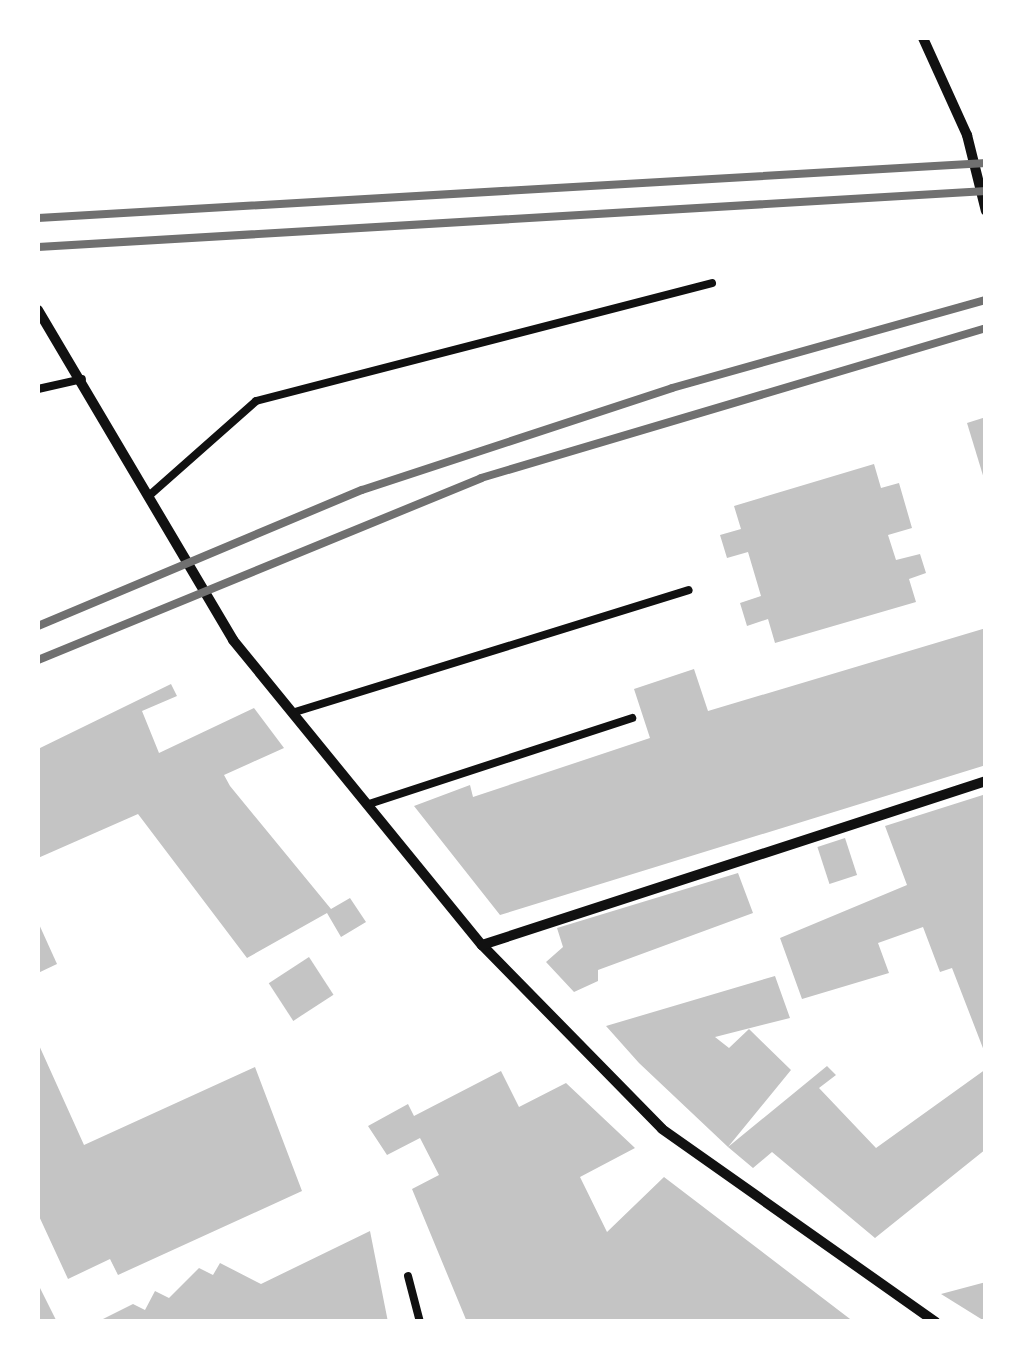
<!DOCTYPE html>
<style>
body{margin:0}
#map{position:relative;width:1023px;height:1359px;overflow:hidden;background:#fff;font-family:"PT Sans",sans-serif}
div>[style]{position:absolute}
.building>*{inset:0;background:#c4c4c4;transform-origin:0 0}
.service>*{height:8px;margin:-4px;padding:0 4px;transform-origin:4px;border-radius:4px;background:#111}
.minor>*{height:10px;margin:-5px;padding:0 5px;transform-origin:5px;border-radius:5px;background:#111}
.rail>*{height:8px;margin:-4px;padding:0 4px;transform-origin:4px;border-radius:4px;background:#707070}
span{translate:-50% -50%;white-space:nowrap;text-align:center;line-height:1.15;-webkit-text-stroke:10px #fff;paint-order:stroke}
.frame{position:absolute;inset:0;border:40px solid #fff;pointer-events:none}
</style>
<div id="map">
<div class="building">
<i style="clip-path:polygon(986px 417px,986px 482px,985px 482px,967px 423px)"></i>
<i style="clip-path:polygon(874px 464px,881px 488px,899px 483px,912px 528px,888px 535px,896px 560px,920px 554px,926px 573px,909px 579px,916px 602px,775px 643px,768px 619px,747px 626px,740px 603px,761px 596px,748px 552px,727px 558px,720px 535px,741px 529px,734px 506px)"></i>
<i style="clip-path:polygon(986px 628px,986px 765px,500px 915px,414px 806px,470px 785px,473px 797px,650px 738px,634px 689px,694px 669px,708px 711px)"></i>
<i style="clip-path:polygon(171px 684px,177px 696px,142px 711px,159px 753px,254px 708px,284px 748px,224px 775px,230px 786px,331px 909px,350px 898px,366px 922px,341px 937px,327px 913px,247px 958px,138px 814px,38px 858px,38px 749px)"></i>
<i style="clip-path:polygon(986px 794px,986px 1056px,952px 968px,940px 972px,923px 927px,878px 943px,889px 973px,802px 999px,780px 938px,907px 885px,885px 826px)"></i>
<i style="left:845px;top:838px;width:39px;height:29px;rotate:72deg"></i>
<i style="clip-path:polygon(738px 873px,753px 913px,598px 970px,598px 981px,574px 992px,546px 962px,563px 947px,557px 928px)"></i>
<i style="clip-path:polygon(38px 922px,57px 964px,38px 973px)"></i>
<i style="left:309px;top:957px;width:45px;height:48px;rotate:57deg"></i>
<i style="clip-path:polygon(775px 976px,790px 1018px,715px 1037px,729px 1048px,749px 1029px,791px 1070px,728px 1147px,827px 1066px,836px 1075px,819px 1088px,876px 1148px,986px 1069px,986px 1149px,875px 1238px,772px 1152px,753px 1168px,728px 1147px,639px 1063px,606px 1026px)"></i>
<i style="clip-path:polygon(38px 1043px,84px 1145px,255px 1067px,302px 1191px,118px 1275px,110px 1259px,68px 1279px,38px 1214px)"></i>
<i style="clip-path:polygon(501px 1071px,519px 1107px,566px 1083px,635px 1148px,580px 1177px,607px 1232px,664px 1177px,854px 1322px,467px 1322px,412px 1189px,439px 1175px,420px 1138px,387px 1155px,368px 1126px,408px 1104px,414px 1116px)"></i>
<i style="clip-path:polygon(370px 1231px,388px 1322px,97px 1322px,133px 1304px,145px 1310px,155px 1291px,169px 1298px,199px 1268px,213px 1275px,220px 1263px,261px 1284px)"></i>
<i style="clip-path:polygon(986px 1282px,986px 1322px,941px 1294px)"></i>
<i style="clip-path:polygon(38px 1284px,57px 1322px,38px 1322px)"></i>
</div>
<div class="service">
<i style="left:38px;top:389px;width:45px;rotate:-12.8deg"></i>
<i style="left:151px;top:494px;width:140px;rotate:-41.5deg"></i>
<i style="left:256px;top:401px;width:471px;rotate:-14.5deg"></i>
<i style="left:295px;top:712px;width:412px;rotate:-17.2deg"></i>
<i style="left:369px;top:804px;width:277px;rotate:-18.1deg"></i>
<i style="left:408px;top:1276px;width:48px;rotate:75.4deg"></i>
</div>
<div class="minor">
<i style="left:923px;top:38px;width:107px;rotate:65.6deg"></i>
<i style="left:967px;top:135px;width:78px;rotate:76deg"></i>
<i style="left:38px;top:310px;width:383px;rotate:59.4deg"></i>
<i style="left:233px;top:640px;width:394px;rotate:50.8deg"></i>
<i style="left:482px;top:945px;width:257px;rotate:45.6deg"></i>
<i style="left:662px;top:1129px;width:335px;rotate:35.2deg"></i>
<i style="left:482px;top:945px;width:530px;rotate:-18.02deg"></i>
</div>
<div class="rail">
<i style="left:38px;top:218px;width:950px;rotate:-3.32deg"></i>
<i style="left:38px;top:247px;width:950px;rotate:-3.38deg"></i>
<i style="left:38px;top:626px;width:351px;rotate:-22.8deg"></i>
<i style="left:362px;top:490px;width:326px;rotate:-18.2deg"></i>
<i style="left:672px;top:388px;width:326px;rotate:-15.7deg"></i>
<i style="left:38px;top:660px;width:479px;rotate:-22.3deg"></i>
<i style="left:481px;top:478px;width:527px;rotate:-16.54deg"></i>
</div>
<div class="frame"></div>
</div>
